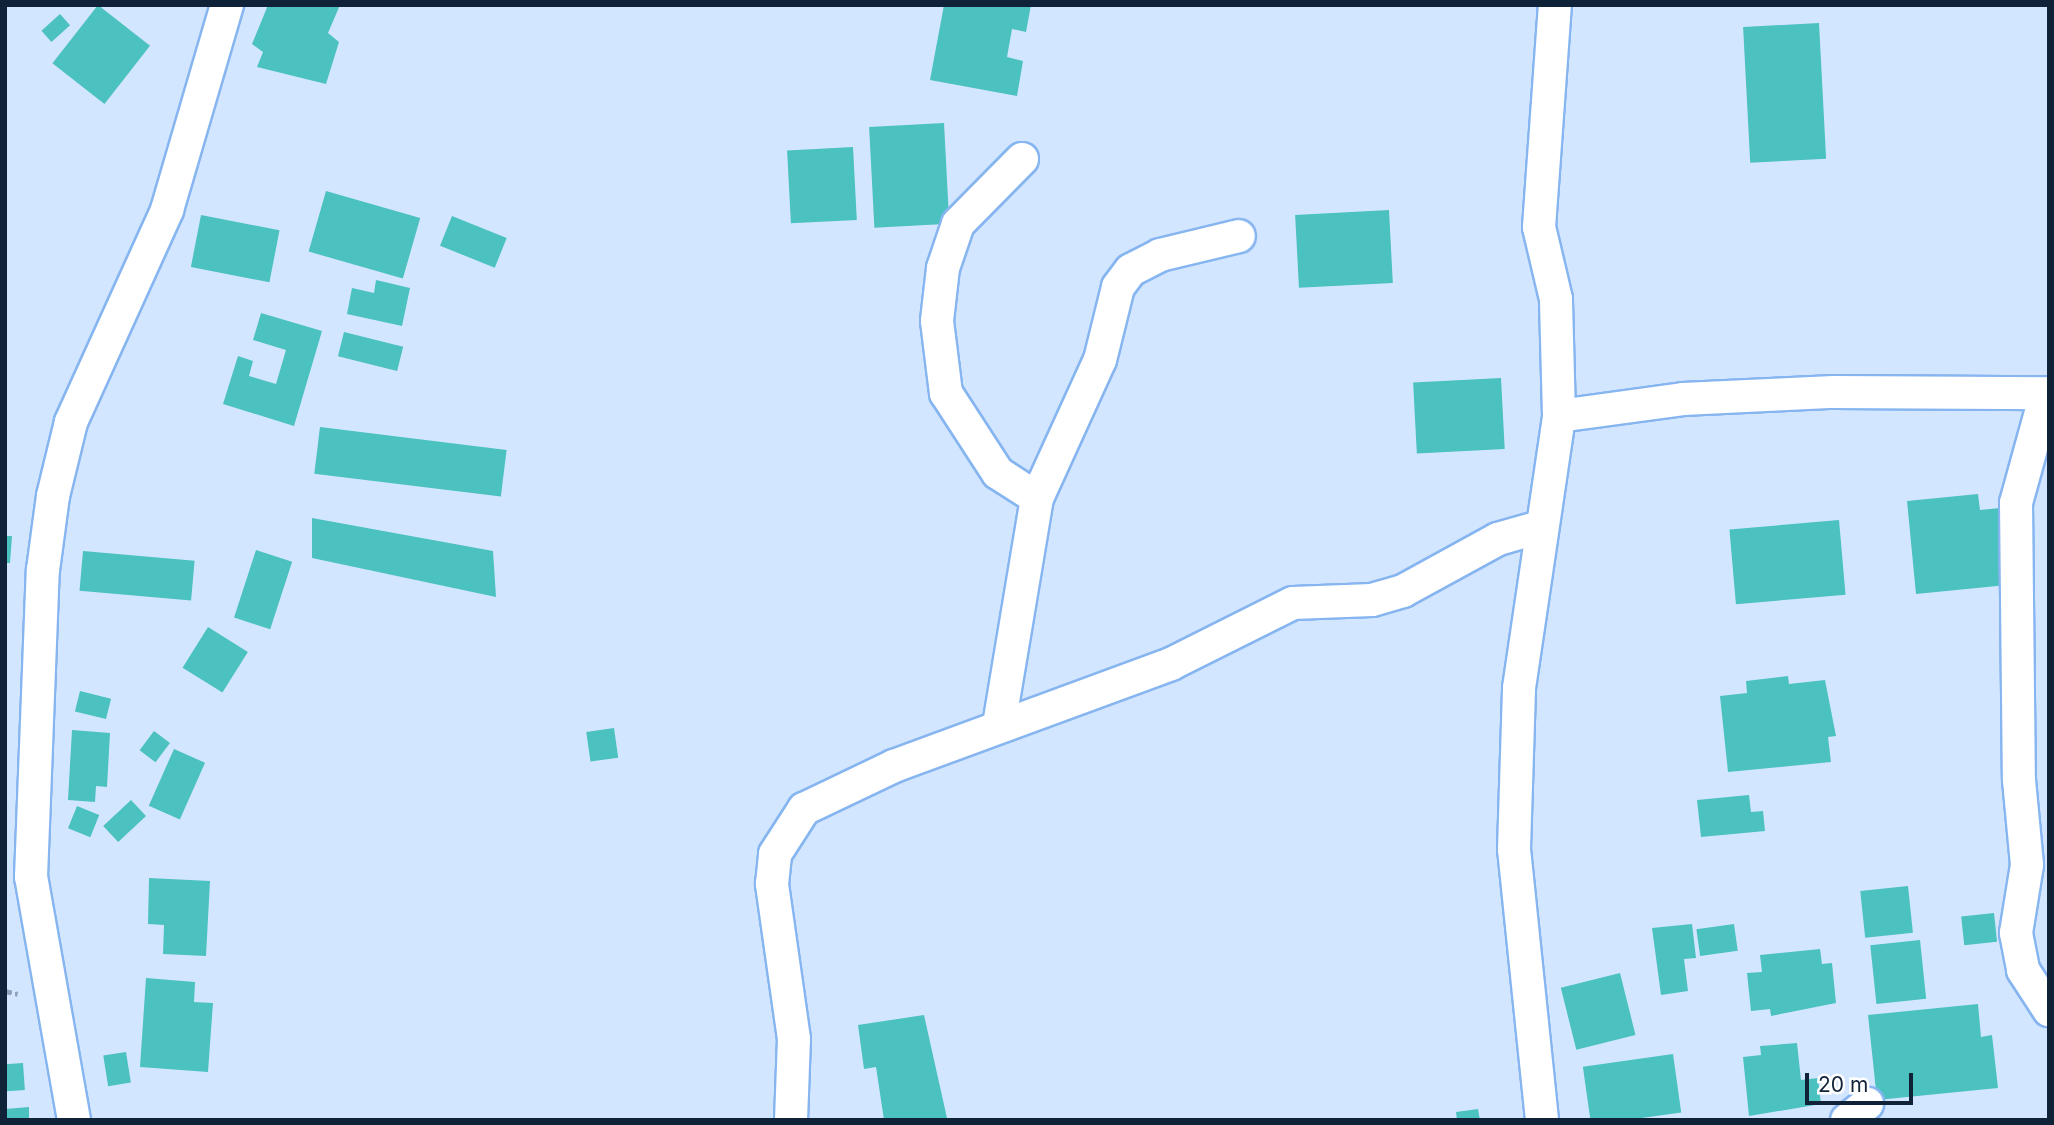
<!DOCTYPE html>
<style>
body{margin:0}
#map{position:relative;width:2054px;height:1125px;overflow:hidden;background:#d3e6ff;font-family:Inter,sans-serif}
div>[style]{position:absolute}
.building>*{inset:0;background:#4bc1c0;transform-origin:0 0}
.path>*{height:4.5px;margin-top:-2.25px;transform-origin:0;background:repeating-linear-gradient(90deg,#90a3bb 0 7px,transparent 0 10.5px)}
.roads{filter:drop-shadow(2px 0 #86b5f0) drop-shadow(-2px 0 #86b5f0) drop-shadow(0 2px #86b5f0) drop-shadow(0 -2px #86b5f0)}
.street>*{height:32px;margin:-16px;padding:0 16px;transform-origin:16px;border-radius:16px;background:#fff}
span{translate:-50% -50%;white-space:nowrap;text-align:center;line-height:1.15;-webkit-text-stroke:5px #fff;paint-order:stroke}
.frame{position:absolute;inset:0;border:7px solid #102238;pointer-events:none}
.scale{position:absolute;left:1805px;top:1073px;width:108px;height:32px;box-sizing:border-box;border:4px solid #102238;border-top:0;padding-left:9px;font-size:21px;line-height:24px;white-space:nowrap;color:#102238;-webkit-text-stroke:5px #fff;paint-order:stroke}
</style>
<div id="map">
<div class="building">
<i style="left:98px;top:5px;width:66px;height:74px;rotate:38deg"></i>
<i style="clip-path:polygon(268px 5px,340px 5px,328px 33px,339px 42px,326px 84px,257px 67px,263px 52px,252px 44px)"></i>
<i style="clip-path:polygon(944px 5px,1031px 5px,1026px 32px,1012px 29px,1007px 57px,1023px 61px,1017px 96px,930px 80px)"></i>
<i style="left:60px;top:14px;width:15px;height:25px;rotate:48deg"></i>
<i style="left:1819px;top:23px;width:136px;height:76px;rotate:87deg"></i>
<i style="left:944px;top:123px;width:101px;height:75px;rotate:87deg"></i>
<i style="left:853px;top:147px;width:73px;height:66px;rotate:87deg"></i>
<i style="left:326px;top:191px;width:98px;height:63px;rotate:16deg"></i>
<i style="left:1389px;top:210px;width:73px;height:94px;rotate:87deg"></i>
<i style="left:201px;top:215px;width:80px;height:53px;rotate:11deg"></i>
<i style="left:452px;top:216px;width:59px;height:32px;rotate:22deg"></i>
<i style="clip-path:polygon(376px 280px,410px 288px,402px 326px,347px 314px,352px 288px,374px 293px)"></i>
<i style="clip-path:polygon(261px 313px,322px 331px,294px 426px,223px 404px,238px 356px,253px 361px,249px 376px,276px 384px,286px 350px,253px 340px)"></i>
<i style="left:344px;top:332px;width:61px;height:25px;rotate:14deg"></i>
<i style="left:1501px;top:378px;width:71px;height:88px;rotate:87deg"></i>
<i style="left:320px;top:427px;width:188px;height:47px;rotate:7deg"></i>
<i style="clip-path:polygon(1978px 494px,1980px 510px,2000px 508px,2007px 585px,1916px 594px,1907px 501px)"></i>
<i style="clip-path:polygon(312px 518px,493px 551px,496px 597px,312px 558px)"></i>
<i style="left:1839px;top:520px;width:75px;height:110px;rotate:85deg"></i>
<i style="clip-path:polygon(5px 536px,12px 536px,10px 563px,5px 563px)"></i>
<i style="left:256px;top:550px;width:38px;height:71px;rotate:18deg"></i>
<i style="left:83px;top:551px;width:112px;height:40px;rotate:5deg"></i>
<i style="left:208px;top:627px;width:47px;height:48px;rotate:32deg"></i>
<i style="clip-path:polygon(1788px 676px,1789px 684px,1825px 680px,1836px 736px,1828px 737px,1831px 762px,1728px 772px,1720px 696px,1747px 693px,1746px 681px)"></i>
<i style="left:80px;top:691px;width:32px;height:21px;rotate:14deg"></i>
<i style="left:614px;top:728px;width:30px;height:28px;rotate:82deg"></i>
<i style="clip-path:polygon(72px 730px,110px 733px,107px 787px,96px 786px,95px 802px,68px 800px)"></i>
<i style="left:154px;top:731px;width:20px;height:24px;rotate:37deg"></i>
<i style="left:174px;top:749px;width:34px;height:62px;rotate:24deg"></i>
<i style="clip-path:polygon(1749px 795px,1751px 812px,1763px 811px,1765px 831px,1701px 837px,1697px 800px)"></i>
<i style="left:131px;top:800px;width:22px;height:38px;rotate:47deg"></i>
<i style="left:77px;top:806px;width:24px;height:24px;rotate:22deg"></i>
<i style="clip-path:polygon(149px 878px,210px 881px,206px 956px,163px 954px,164px 925px,148px 924px)"></i>
<i style="left:1908px;top:886px;width:47px;height:48px;rotate:84deg"></i>
<i style="left:1994px;top:913px;width:29px;height:33px;rotate:84deg"></i>
<i style="clip-path:polygon(1692px 924px,1696px 958px,1684px 959px,1688px 991px,1661px 995px,1652px 928px)"></i>
<i style="left:1734px;top:924px;width:27px;height:38px;rotate:82deg"></i>
<i style="left:1920px;top:940px;width:59px;height:50px;rotate:84deg"></i>
<i style="clip-path:polygon(1820px 949px,1822px 964px,1832px 963px,1836px 1003px,1771px 1016px,1770px 1009px,1751px 1011px,1747px 973px,1762px 972px,1760px 955px)"></i>
<i style="left:1620px;top:973px;width:64px;height:61px;rotate:76deg"></i>
<i style="clip-path:polygon(146px 978px,195px 982px,194px 1002px,213px 1003px,208px 1072px,140px 1067px)"></i>
<i style="clip-path:polygon(1978px 1004px,1981px 1037px,1992px 1035px,1998px 1088px,1877px 1100px,1868px 1015px)"></i>
<i style="clip-path:polygon(924px 1015px,947px 1118px,884px 1120px,876px 1067px,864px 1069px,858px 1025px)"></i>
<i style="clip-path:polygon(1797px 1043px,1801px 1080px,1818px 1078px,1821px 1104px,1749px 1116px,1743px 1057px,1761px 1055px,1760px 1046px)"></i>
<i style="left:126px;top:1052px;width:31px;height:23px;rotate:81deg"></i>
<i style="left:1673px;top:1054px;width:59px;height:91px;rotate:82deg"></i>
<i style="left:23px;top:1063px;width:27px;height:18px;rotate:86deg"></i>
<i style="clip-path:polygon(29px 1107px,29px 1120px,5px 1120px,5px 1109px)"></i>
<i style="clip-path:polygon(1478px 1109px,1480px 1120px,1457px 1120px,1456px 1112px)"></i>
</div>
<div class="path">
<i style="left:5px;top:991px;width:13px;rotate:13deg"></i>
</div>
<div class="roads">
<div class="street">
<i style="left:1022px;top:159px;width:91px;rotate:134.6deg"></i>
<i style="left:958px;top:224px;width:46px;rotate:108.8deg"></i>
<i style="left:943px;top:268px;width:53px;rotate:96.5deg"></i>
<i style="left:937px;top:321px;width:73px;rotate:82.9deg"></i>
<i style="left:946px;top:393px;width:95px;rotate:57deg"></i>
<i style="left:998px;top:473px;width:46px;rotate:32.7deg"></i>
<i style="left:2046px;top:394px;width:113px;rotate:105.4deg"></i>
<i style="left:2016px;top:503px;width:277px;rotate:89.4deg"></i>
<i style="left:2019px;top:780px;width:85px;rotate:84.6deg"></i>
<i style="left:2027px;top:865px;width:69px;rotate:99.2deg"></i>
<i style="left:2016px;top:933px;width:38px;rotate:79deg"></i>
<i style="left:2023px;top:970px;width:48px;rotate:57deg"></i>
<i style="left:1559px;top:416px;width:125px;rotate:-7.8deg"></i>
<i style="left:1683px;top:399px;width:151px;rotate:-2.7deg"></i>
<i style="left:1834px;top:392px;width:215px;rotate:0.3deg"></i>
<i style="left:999px;top:725px;width:230px;rotate:-80.5deg"></i>
<i style="left:1037px;top:498px;width:152px;rotate:-65.5deg"></i>
<i style="left:1100px;top:360px;width:75px;rotate:-76.1deg"></i>
<i style="left:1118px;top:287px;width:21px;rotate:-53deg"></i>
<i style="left:1131px;top:270px;width:33px;rotate:-27deg"></i>
<i style="left:1160px;top:255px;width:81px;rotate:-13.5deg"></i>
<i style="left:74px;top:1120px;width:247px;rotate:-100deg"></i>
<i style="left:31px;top:877px;width:307px;rotate:-87.8deg"></i>
<i style="left:43px;top:570px;width:75px;rotate:-82.3deg"></i>
<i style="left:53px;top:496px;width:76px;rotate:-76.3deg"></i>
<i style="left:71px;top:422px;width:233px;rotate:-65.6deg"></i>
<i style="left:167px;top:210px;width:214px;rotate:-73.7deg"></i>
<i style="left:791px;top:1120px;width:81px;rotate:-87.9deg"></i>
<i style="left:794px;top:1039px;width:157px;rotate:-98.1deg"></i>
<i style="left:772px;top:884px;width:30px;rotate:-84deg"></i>
<i style="left:775px;top:854px;width:54px;rotate:-57.2deg"></i>
<i style="left:804px;top:809px;width:100px;rotate:-25.5deg"></i>
<i style="left:894px;top:766px;width:295px;rotate:-20.2deg"></i>
<i style="left:1171px;top:664px;width:136px;rotate:-26.6deg"></i>
<i style="left:1293px;top:603px;width:79px;rotate:-2.2deg"></i>
<i style="left:1372px;top:600px;width:32px;rotate:-16deg"></i>
<i style="left:1403px;top:591px;width:108px;rotate:-28.7deg"></i>
<i style="left:1498px;top:539px;width:44px;rotate:-15.9deg"></i>
<i style="left:1542px;top:1120px;width:272px;rotate:-95.9deg"></i>
<i style="left:1514px;top:849px;width:161px;rotate:-88.2deg"></i>
<i style="left:1519px;top:688px;width:275px;rotate:-81.6deg"></i>
<i style="left:1559px;top:416px;width:117px;rotate:-91.5deg"></i>
<i style="left:1556px;top:299px;width:74px;rotate:-103.3deg"></i>
<i style="left:1539px;top:227px;width:223px;rotate:-85.9deg"></i>
<i style="left:1847px;top:1120px;width:26px;rotate:-39deg"></i>
</div>
</div>
<div class="frame"></div>
<div class="scale">20 m</div>
</div>
